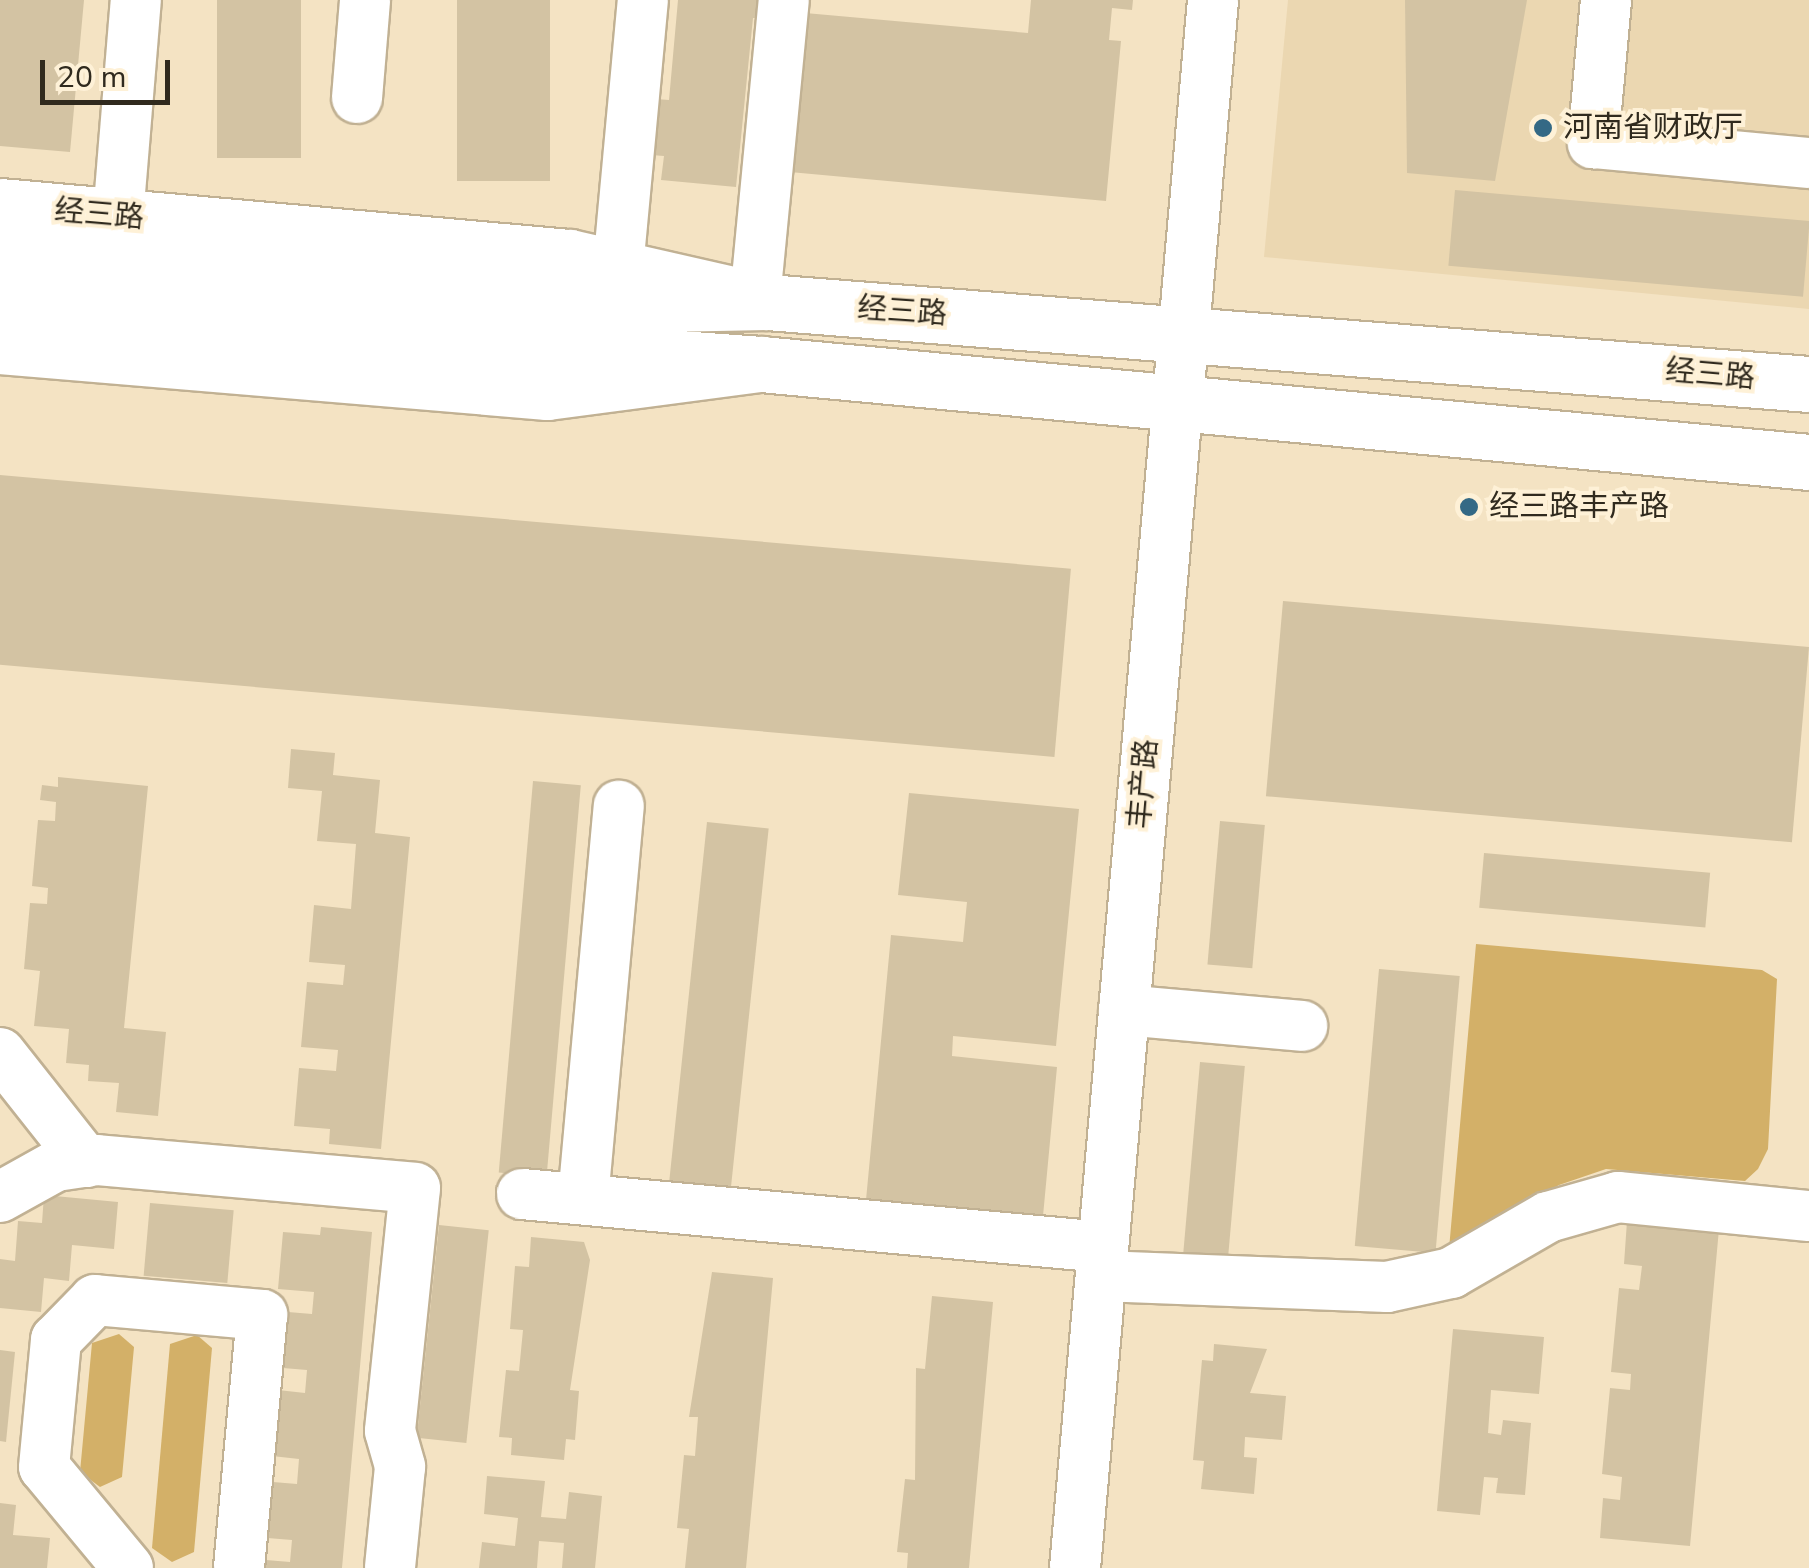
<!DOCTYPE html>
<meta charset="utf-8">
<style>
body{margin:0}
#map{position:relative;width:1809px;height:1568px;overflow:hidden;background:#f4e3c3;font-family:"Nunito Sans","Noto Sans SC",sans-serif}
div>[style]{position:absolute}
.built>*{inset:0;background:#ebd7b1}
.green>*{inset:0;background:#d3b068}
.building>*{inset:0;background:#d3c3a3;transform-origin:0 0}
.roads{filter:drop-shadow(2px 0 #c1b193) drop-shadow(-2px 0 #c1b193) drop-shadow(0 2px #c1b193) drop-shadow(0 -2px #c1b193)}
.minor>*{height:50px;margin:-25px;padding:0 25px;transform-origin:25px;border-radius:25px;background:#fff}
.major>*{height:55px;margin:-27.5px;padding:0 27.5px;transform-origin:27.5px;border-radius:27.5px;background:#fff}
.highway>*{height:55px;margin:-27.5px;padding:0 27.5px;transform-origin:27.5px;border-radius:27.5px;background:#fff}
.dots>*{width:28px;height:28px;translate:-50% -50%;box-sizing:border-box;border:5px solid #fef1d7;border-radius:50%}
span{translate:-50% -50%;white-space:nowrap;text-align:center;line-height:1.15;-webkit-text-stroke:8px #fef1d7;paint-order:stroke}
.poi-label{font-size:30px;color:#302a1e}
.left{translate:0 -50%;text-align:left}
.street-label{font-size:30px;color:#302a1e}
.scale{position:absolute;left:40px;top:60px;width:130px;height:45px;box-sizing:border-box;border:5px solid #302a1e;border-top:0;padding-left:12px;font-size:30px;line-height:35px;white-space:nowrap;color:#302a1e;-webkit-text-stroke:8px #fef1d7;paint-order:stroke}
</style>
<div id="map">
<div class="built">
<i style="clip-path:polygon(1288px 0,1809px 0,1809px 309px,1264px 257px)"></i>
</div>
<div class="green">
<i style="clip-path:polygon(1476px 944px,1762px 970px,1777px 979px,1768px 1149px,1758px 1169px,1745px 1181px,1606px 1169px,1559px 1185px,1449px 1249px)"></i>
<i style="clip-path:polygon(119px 1334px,134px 1347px,122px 1477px,100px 1487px,80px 1472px,92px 1343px)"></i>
<i style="clip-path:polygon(197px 1335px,212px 1348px,194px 1552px,172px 1562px,152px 1548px,170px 1344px)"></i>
</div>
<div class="building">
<i style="clip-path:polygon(0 0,84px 0,70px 152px,0 146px)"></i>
<i style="left:217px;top:0;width:84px;height:158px"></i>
<i style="left:457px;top:0;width:93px;height:181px"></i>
<i style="clip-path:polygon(678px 0,764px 0,763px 18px,753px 18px,736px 187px,661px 180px,664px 156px,651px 155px,656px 99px,669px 100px)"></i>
<i style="clip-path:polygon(1031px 0,1133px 0,1132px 10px,1112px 8px,1109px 40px,1121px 41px,1106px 201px,779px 171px,794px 12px,1028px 33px)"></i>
<i style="clip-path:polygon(1405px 0,1527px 0,1495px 181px,1407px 173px)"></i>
<i style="left:1455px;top:190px;width:356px;height:76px;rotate:5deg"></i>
<i style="left:0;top:475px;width:1075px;height:189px;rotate:5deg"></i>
<i style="left:1283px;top:601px;width:528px;height:196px;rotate:5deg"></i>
<i style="clip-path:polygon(291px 749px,335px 753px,333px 775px,380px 780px,375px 833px,410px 837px,381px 1149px,329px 1144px,330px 1129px,294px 1126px,299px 1068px,336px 1071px,338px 1050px,301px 1047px,307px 982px,343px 985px,345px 965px,309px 962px,314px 905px,351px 909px,356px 844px,317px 841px,322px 791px,288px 788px)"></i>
<i style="clip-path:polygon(58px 777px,148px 786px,124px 1028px,166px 1032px,158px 1116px,116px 1112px,119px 1083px,88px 1081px,89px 1065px,66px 1063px,69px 1029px,34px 1026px,40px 971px,24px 969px,30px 903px,47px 904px,48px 888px,32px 886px,38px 820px,55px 821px,56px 802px,40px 800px,42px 785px,58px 787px)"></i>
<i style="left:533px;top:781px;width:48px;height:393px;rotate:5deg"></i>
<i style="clip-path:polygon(909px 793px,1079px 809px,1056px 1046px,953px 1036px,952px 1056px,1057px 1067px,1043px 1216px,866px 1200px,891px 935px,963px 942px,967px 902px,898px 895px)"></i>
<i style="left:1220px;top:821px;width:45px;height:144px;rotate:5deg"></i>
<i style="left:707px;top:822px;width:62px;height:370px;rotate:6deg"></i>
<i style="left:1484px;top:853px;width:227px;height:55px;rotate:5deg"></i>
<i style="left:1379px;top:969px;width:81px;height:278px;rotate:5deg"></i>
<i style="left:1200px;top:1062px;width:45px;height:194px;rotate:5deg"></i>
<i style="clip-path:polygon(44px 1195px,118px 1202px,114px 1249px,72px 1245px,69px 1281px,44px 1278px,41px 1312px,0 1308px,0 1259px,15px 1261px,18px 1221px,42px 1223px)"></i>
<i style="left:150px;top:1203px;width:84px;height:73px;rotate:5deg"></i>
<i style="clip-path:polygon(1627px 1221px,1719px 1229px,1690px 1546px,1600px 1538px,1603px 1498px,1620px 1500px,1622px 1477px,1602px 1474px,1610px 1388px,1630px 1390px,1631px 1374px,1611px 1372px,1619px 1288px,1639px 1290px,1642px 1266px,1624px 1264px)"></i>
<i style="left:439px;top:1225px;width:50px;height:214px;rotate:6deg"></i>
<i style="clip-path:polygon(321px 1227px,372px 1232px,342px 1568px,252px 1568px,253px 1559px,290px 1562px,292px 1540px,255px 1537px,261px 1481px,297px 1484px,299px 1459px,263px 1455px,269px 1389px,305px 1393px,307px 1370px,271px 1367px,276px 1311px,312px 1314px,314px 1292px,278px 1289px,283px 1232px,320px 1235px)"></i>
<i style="clip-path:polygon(531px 1237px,584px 1242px,590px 1260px,570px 1390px,579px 1391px,575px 1440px,566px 1439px,564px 1460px,511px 1455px,512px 1438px,499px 1437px,506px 1370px,519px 1371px,523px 1330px,510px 1329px,515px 1266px,529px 1267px)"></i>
<i style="clip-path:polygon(712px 1272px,773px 1278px,746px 1568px,685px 1568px,689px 1529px,677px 1528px,684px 1455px,695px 1456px,698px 1417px,689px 1417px)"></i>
<i style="clip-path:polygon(932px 1296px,993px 1302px,969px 1568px,907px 1568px,908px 1553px,897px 1552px,905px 1479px,915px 1480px,916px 1368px,925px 1369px)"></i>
<i style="clip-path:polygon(1453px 1329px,1544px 1337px,1539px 1394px,1491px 1390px,1488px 1433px,1501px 1435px,1503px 1420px,1531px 1423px,1525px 1495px,1496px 1493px,1498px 1478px,1484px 1477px,1480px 1515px,1437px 1511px)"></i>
<i style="clip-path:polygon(1214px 1344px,1267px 1349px,1250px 1393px,1286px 1396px,1282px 1440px,1245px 1437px,1244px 1457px,1257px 1458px,1254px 1494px,1201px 1489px,1204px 1461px,1193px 1460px,1202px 1360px,1213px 1361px)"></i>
<i style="clip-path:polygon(0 1350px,15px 1352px,6px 1442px,0 1441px)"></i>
<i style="clip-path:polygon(487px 1476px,545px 1481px,541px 1517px,566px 1519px,569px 1492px,602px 1496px,595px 1568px,562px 1568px,564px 1543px,539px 1541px,537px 1568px,479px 1568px,482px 1542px,515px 1546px,518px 1518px,484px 1514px)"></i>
<i style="clip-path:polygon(0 1503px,16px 1505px,13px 1535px,50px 1538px,47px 1568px,0 1568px)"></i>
</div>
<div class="roads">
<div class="minor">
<i style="left:1606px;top:0;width:144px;rotate:95.2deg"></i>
<i style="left:1593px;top:143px;width:217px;rotate:5.3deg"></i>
<i style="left:357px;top:98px;width:98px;rotate:-85.3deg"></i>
<i style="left:118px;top:217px;width:218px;rotate:-85.3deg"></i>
<i style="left:618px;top:268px;width:269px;rotate:-84.7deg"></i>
<i style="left:755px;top:299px;width:300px;rotate:-84.5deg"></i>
<i style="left:1124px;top:1010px;width:179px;rotate:5.1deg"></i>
<i style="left:0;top:1053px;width:139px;rotate:51.7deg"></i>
<i style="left:522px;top:1194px;width:583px;rotate:5.21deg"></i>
<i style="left:0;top:1197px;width:64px;rotate:-29deg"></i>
<i style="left:56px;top:1166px;width:41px;rotate:-8.3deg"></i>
<i style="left:97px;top:1160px;width:319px;rotate:5deg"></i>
<i style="left:415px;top:1188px;width:244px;rotate:95.9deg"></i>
<i style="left:390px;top:1431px;width:37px;rotate:74deg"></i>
<i style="left:400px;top:1467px;width:101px;rotate:95.7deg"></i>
<i style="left:583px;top:1199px;width:395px;rotate:-84.8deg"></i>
<i style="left:1101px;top:1276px;width:286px;rotate:2.2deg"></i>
<i style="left:1387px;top:1287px;width:66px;rotate:-12.3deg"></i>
<i style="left:1451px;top:1273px;width:112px;rotate:-30deg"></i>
<i style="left:1548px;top:1217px;width:73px;rotate:-15.9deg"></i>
<i style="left:1618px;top:1197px;width:192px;rotate:5.7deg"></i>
<i style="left:128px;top:1568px;width:131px;rotate:-129.7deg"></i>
<i style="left:44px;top:1467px;width:128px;rotate:-84.6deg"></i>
<i style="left:56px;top:1340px;width:56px;rotate:-45.7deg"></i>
<i style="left:95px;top:1300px;width:168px;rotate:5.1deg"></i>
<i style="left:262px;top:1315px;width:254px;rotate:95.2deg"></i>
<i style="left:1075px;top:1568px;width:1574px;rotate:-84.97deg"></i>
</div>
<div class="major">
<i style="left:0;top:206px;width:571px;rotate:5.12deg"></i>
<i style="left:569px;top:257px;width:203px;rotate:12.8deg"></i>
<i style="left:767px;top:302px;width:1045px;rotate:4.5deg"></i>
<i style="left:0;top:346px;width:549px;rotate:4.81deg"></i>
<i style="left:547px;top:392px;width:216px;rotate:-7.5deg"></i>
<i style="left:761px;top:364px;width:1053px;rotate:5.34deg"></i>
</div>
<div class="highway">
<i style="left:0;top:258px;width:561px;rotate:4.91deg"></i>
<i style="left:559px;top:306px;width:208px;rotate:-1.1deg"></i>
<i style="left:0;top:309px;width:763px;rotate:4.13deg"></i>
</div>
</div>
<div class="dots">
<i style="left:1543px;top:128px;background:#346985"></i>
<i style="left:1469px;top:507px;background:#346985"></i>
</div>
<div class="poi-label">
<span class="left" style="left:1563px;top:128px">河南省财政厅</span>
<span class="left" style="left:1489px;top:507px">经三路丰产路</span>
</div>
<div class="street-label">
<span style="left:99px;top:215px;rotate:5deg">经三路</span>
<span style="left:902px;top:312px;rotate:4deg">经三路</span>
<span style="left:1710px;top:375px;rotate:5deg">经三路</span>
<span style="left:1144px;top:784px;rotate:-85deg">丰产路</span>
</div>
<div class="scale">20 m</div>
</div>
